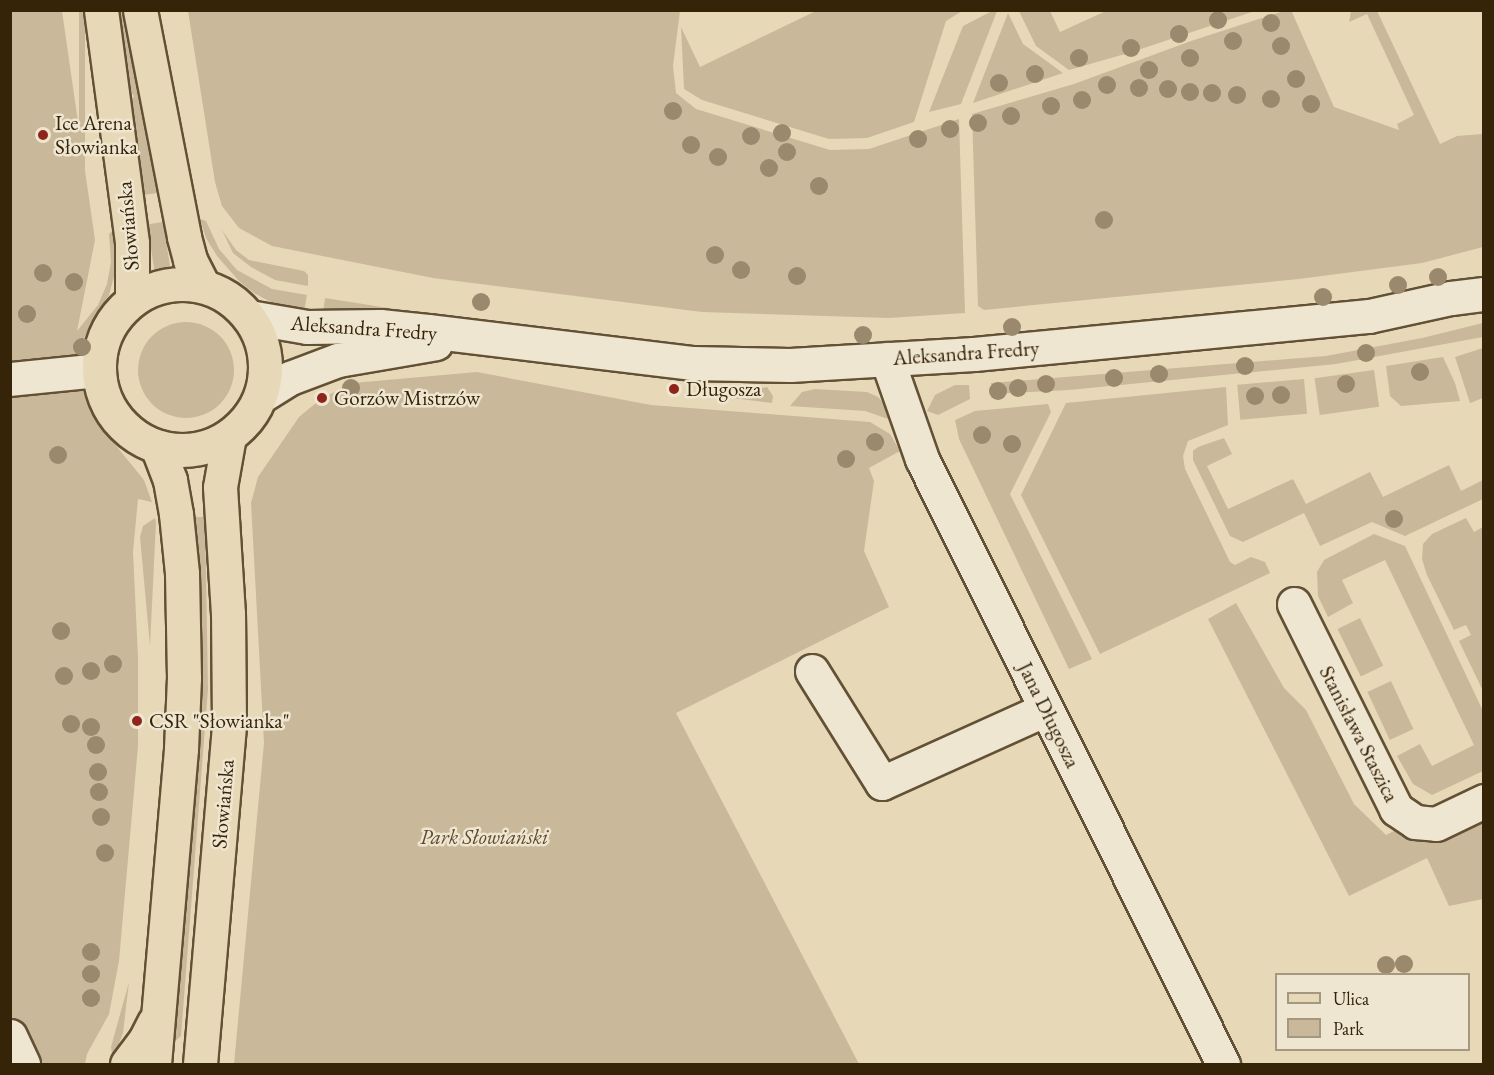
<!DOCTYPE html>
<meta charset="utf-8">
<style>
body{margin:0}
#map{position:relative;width:1494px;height:1075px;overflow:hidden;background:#e7d8b8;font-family:"EB Garamond",serif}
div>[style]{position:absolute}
.green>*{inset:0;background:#c9b99a;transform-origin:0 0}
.round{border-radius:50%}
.roads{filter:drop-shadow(2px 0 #625135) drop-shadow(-2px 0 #625135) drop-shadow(0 2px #625135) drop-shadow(0 -2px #625135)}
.minor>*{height:33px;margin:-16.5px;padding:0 16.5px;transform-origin:16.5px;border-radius:16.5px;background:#efe6d1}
.major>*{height:33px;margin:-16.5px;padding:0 16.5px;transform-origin:16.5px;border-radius:16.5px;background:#e7d8b8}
.major>.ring{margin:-16.5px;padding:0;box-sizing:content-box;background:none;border:33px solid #e7d8b8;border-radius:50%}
.trees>*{width:18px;height:18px;margin:-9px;border-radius:50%;background:#9a896c}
.dots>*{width:16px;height:16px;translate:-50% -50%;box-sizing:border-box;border:3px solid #efe6d1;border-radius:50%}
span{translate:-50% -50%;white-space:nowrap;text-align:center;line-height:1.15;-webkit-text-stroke:5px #efe6d1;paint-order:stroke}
.poi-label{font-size:21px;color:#362409}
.left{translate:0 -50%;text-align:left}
.street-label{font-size:21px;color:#362409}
.park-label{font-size:21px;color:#5b492d;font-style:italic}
.frame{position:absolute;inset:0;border:12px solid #362409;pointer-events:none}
.legend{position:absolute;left:1275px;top:973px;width:195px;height:78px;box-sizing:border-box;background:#efe6d1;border:2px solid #a59881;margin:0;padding:8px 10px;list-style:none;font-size:18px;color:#362409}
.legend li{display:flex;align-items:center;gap:12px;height:30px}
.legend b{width:30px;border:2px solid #a59881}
</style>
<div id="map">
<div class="green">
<i style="clip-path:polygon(818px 10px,962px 11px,946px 21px,914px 122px,867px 138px,829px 139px,702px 100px,684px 89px,681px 27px,700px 67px)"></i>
<i style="clip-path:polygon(994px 10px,997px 11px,961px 104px,929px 112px,963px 26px)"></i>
<i style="clip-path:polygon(1291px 10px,1334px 107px,1399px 130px,1397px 124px,1414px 115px,1367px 14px,1349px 22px,1351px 11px,1377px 11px,1440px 144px,1457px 136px,1483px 134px,1483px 247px,1422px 263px,1299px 279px,984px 310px,978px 306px,972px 114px,1074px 84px,1191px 41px,1284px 11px)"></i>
<i style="clip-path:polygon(10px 11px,62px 11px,95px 240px,77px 331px,98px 305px,107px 284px,111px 262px,109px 234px,115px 228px,118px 262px,109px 295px,84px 338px,75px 346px,85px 391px,113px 442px,144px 480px,152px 502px,138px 499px,133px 552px,138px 657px,138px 746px,119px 961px,109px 1014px,87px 1054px,85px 1064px,11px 1064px)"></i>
<i style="left:79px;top:11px;width:6px;height:188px"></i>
<i style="clip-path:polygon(118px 11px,126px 11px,158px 193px,143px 195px,130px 98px,134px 97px,133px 94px,130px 93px)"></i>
<i style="clip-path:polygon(188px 11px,680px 11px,673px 66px,676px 93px,696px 109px,830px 150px,869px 149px,959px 119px,965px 313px,889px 318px,702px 312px,433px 278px,272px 246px,239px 228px,222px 206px,215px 182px)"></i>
<i style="clip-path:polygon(1019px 11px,1050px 11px,1060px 32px,1106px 11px,1255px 11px,1132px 52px,1069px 70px,1036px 46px)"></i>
<i style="clip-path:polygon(1008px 13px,1023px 44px,1063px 73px,973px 103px)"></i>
<i style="clip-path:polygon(200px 219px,206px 221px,219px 249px,237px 270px,272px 289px,307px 295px,304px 312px,280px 307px,254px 293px,239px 281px,217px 256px,206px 238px)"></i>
<i style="left:163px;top:222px;width:46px;height:16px;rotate:81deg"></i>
<i style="clip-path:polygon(222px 230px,236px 250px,249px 260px,304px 271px,308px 275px,308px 286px,275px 280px,251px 267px,233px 253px)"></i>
<i style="clip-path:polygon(325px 298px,388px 308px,323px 312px)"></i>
<i class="round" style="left:138px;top:322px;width:96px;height:96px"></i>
<i style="clip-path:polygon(1483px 323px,1483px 337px,1336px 364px,1069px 390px,992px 394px,991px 383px,1326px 356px,1422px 338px)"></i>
<i style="clip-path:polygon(1483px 348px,1483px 398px,1470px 403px,1455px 357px)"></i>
<i style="clip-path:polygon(1443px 357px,1455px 383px,1460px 401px,1401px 406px,1390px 396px,1386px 366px)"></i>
<i style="left:1374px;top:370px;width:37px;height:60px;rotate:82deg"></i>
<i style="clip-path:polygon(477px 372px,651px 405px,870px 422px,890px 434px,900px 451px,869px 468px,874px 481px,864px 551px,889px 607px,676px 713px,859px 1064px,234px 1064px,264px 743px,251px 503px,258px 477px,299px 417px,322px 398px,353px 383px)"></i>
<i style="left:1304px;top:379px;width:35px;height:67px;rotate:85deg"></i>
<i style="clip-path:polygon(955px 385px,969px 385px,970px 399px,938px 415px,927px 411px,935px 395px)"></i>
<i style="clip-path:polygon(767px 387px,773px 396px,772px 403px,717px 396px)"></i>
<i style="clip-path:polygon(1226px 387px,1228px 425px,1188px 441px,1183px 456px,1185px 469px,1230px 562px,1235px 565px,1251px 557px,1265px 562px,1270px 573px,1100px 654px,1021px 495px,1066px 403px)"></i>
<i style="clip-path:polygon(815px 389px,867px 392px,878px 397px,887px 407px,894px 421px,865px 411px,790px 406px,802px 392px)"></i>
<i style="clip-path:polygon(1048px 404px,1051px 412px,1010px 494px,1092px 659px,1069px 669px,959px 439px,955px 420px,975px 411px)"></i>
<i style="clip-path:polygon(1224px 438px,1232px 454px,1207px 466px,1228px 509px,1293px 479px,1306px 504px,1370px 472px,1383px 497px,1449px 465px,1461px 491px,1483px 480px,1483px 499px,1405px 536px,1372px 522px,1320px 546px,1304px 513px,1243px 542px,1230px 536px,1193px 460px,1193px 451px,1198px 447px)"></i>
<i style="clip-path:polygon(192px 517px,205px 517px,208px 689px,181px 1036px,174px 1042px,172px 1039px,200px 698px,200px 636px)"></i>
<i style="clip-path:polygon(155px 518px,156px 522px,150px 646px,140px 537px,143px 526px)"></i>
<i style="clip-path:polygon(1466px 518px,1474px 532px,1483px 527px,1483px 691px,1459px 641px,1471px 635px,1466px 625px,1454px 630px,1427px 575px,1422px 559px,1423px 544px,1432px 534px)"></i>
<i style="clip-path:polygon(1374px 534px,1405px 546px,1483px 711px,1483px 771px,1432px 795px,1413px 784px,1397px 756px,1420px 744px,1432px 766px,1474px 745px,1385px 560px,1342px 580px,1353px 603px,1328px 617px,1318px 596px,1317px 572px,1324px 560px)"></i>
<i style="clip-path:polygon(1236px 603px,1284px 688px,1306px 710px,1354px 804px,1386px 835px,1406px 825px,1483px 811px,1483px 899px,1449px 906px,1427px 858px,1349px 896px,1208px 619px)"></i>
<i style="left:1360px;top:618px;width:53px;height:25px;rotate:64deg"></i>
<i style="left:1391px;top:681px;width:53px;height:26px;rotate:65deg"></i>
<i style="clip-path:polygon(129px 982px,123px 1033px,113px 1059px,111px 1047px)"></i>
</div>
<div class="roads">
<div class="minor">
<i style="left:249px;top:317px;width:59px;rotate:9.8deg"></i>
<i style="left:307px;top:327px;width:73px;rotate:-0.8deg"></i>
<i style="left:380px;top:326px;width:48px;rotate:5.9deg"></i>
<i style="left:428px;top:331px;width:267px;rotate:6.9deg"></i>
<i style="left:693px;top:363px;width:97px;rotate:1.2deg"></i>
<i style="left:790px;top:365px;width:184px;rotate:-3.4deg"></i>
<i style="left:974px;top:354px;width:397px;rotate:-5.5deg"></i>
<i style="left:1369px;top:316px;width:84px;rotate:-12.4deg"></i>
<i style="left:1451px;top:298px;width:33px;rotate:-7deg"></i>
<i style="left:887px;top:359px;width:106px;rotate:70.7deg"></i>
<i style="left:922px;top:459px;width:676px;rotate:63.55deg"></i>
<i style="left:10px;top:379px;width:89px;rotate:-5.8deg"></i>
<i style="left:261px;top:396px;width:34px;rotate:-32deg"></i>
<i style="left:290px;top:378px;width:51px;rotate:-20.6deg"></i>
<i style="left:338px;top:360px;width:99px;rotate:-9.8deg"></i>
<i style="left:1294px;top:604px;width:229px;rotate:63.5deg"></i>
<i style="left:1396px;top:809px;width:23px;rotate:34deg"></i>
<i style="left:1415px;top:822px;width:21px;rotate:5deg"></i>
<i style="left:1436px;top:824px;width:53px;rotate:-25.6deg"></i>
<i style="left:812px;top:671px;width:132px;rotate:58deg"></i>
<i style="left:882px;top:783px;width:180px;rotate:-24.3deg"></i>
<i style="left:10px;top:1036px;width:31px;rotate:65deg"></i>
</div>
<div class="major">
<i style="left:101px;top:10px;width:235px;rotate:82.4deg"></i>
<i style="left:132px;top:243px;width:56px;rotate:90deg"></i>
<i style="left:140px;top:10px;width:231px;rotate:79deg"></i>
<i style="left:184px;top:237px;width:24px;rotate:75deg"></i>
<i style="left:190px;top:260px;width:28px;rotate:63deg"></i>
<i class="ring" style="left:99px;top:284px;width:133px;height:133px"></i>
<i style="left:127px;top:1064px;width:30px;rotate:-53deg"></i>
<i style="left:145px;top:1040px;width:20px;rotate:-63deg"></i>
<i style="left:154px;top:1064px;width:316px;rotate:-85.1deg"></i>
<i style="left:181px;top:749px;width:71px;rotate:-87.6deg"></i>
<i style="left:184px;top:678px;width:105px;rotate:-91.1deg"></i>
<i style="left:182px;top:573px;width:59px;rotate:-95.8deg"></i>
<i style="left:176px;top:514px;width:35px;rotate:-100deg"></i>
<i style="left:170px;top:480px;width:36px;rotate:-111deg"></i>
<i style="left:200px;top:1064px;width:340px;rotate:-85.1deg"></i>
<i style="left:229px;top:725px;width:111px;rotate:-90.5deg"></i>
<i style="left:228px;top:614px;width:127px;rotate:-93.6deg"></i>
<i style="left:220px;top:487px;width:52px;rotate:-80deg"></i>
</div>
</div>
<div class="trees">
<i style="left:1218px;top:20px"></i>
<i style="left:1271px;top:23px"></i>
<i style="left:1179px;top:34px"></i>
<i style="left:1233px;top:41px"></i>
<i style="left:1281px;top:46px"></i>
<i style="left:1131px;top:48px"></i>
<i style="left:1079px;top:58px"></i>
<i style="left:1190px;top:58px"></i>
<i style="left:1149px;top:70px"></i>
<i style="left:1035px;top:74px"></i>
<i style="left:1296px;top:79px"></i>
<i style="left:999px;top:83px"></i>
<i style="left:1107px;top:85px"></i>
<i style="left:1139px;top:88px"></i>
<i style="left:1168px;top:89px"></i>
<i style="left:1190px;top:92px"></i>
<i style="left:1212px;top:93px"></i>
<i style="left:1237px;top:95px"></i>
<i style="left:1271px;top:99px"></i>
<i style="left:1082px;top:100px"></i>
<i style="left:1311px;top:104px"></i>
<i style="left:1051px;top:106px"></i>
<i style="left:673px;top:111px"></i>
<i style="left:1011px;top:116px"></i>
<i style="left:978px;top:123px"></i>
<i style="left:950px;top:129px"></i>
<i style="left:782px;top:133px"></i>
<i style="left:751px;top:136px"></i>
<i style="left:918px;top:139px"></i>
<i style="left:691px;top:145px"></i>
<i style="left:787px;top:152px"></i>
<i style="left:718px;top:157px"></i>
<i style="left:769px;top:168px"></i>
<i style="left:819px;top:186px"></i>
<i style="left:1104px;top:220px"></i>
<i style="left:715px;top:255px"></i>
<i style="left:741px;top:270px"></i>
<i style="left:43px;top:273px"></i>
<i style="left:797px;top:276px"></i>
<i style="left:1438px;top:277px"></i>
<i style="left:74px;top:282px"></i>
<i style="left:1398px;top:285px"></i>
<i style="left:1323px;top:297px"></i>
<i style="left:481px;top:302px"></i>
<i style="left:27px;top:314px"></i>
<i style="left:1012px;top:327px"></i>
<i style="left:863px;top:335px"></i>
<i style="left:82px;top:347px"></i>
<i style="left:1366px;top:353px"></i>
<i style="left:1245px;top:366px"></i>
<i style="left:1420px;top:372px"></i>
<i style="left:1159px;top:374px"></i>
<i style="left:1114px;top:378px"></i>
<i style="left:1046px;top:384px"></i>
<i style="left:1346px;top:384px"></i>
<i style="left:351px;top:388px"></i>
<i style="left:1018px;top:388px"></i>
<i style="left:998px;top:391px"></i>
<i style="left:1281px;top:395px"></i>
<i style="left:1255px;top:396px"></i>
<i style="left:982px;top:435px"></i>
<i style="left:875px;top:442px"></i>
<i style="left:1012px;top:444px"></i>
<i style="left:58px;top:455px"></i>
<i style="left:846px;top:459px"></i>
<i style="left:1394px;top:519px"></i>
<i style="left:61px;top:631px"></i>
<i style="left:113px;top:664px"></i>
<i style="left:91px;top:671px"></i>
<i style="left:64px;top:676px"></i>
<i style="left:71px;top:724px"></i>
<i style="left:91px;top:727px"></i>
<i style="left:96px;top:745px"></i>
<i style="left:98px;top:772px"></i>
<i style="left:99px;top:792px"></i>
<i style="left:101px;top:817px"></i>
<i style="left:105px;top:853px"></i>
<i style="left:91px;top:952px"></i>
<i style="left:1404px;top:964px"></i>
<i style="left:1386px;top:965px"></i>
<i style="left:91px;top:974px"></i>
<i style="left:91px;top:998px"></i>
</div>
<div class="dots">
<i style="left:43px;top:135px;background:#8f2418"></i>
<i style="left:674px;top:389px;background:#8f2418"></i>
<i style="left:322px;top:398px;background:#8f2418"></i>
<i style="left:137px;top:721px;background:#8f2418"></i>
</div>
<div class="poi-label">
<span class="left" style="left:55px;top:135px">Ice Arena<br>Słowianka</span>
<span class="left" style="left:686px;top:389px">Długosza</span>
<span class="left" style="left:334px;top:398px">Gorzów Mistrzów</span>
<span class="left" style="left:149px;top:721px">CSR "Słowianka"</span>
</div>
<div class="street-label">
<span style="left:128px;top:226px;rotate:-95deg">Słowiańska</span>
<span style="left:364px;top:328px;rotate:4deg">Aleksandra Fredry</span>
<span style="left:966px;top:353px;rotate:-4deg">Aleksandra Fredry</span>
<span style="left:1049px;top:715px;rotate:64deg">Jana Długosza</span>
<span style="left:1359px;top:734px;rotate:63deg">Stanisława Staszica</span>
<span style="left:223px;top:804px;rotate:-85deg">Słowiańska</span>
</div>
<div class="park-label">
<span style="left:484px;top:837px">Park Słowiański</span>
</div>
<div class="frame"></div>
<ul class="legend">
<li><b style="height:8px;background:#e7d8b8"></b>Ulica</li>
<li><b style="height:16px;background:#c9b99a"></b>Park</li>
</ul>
</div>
